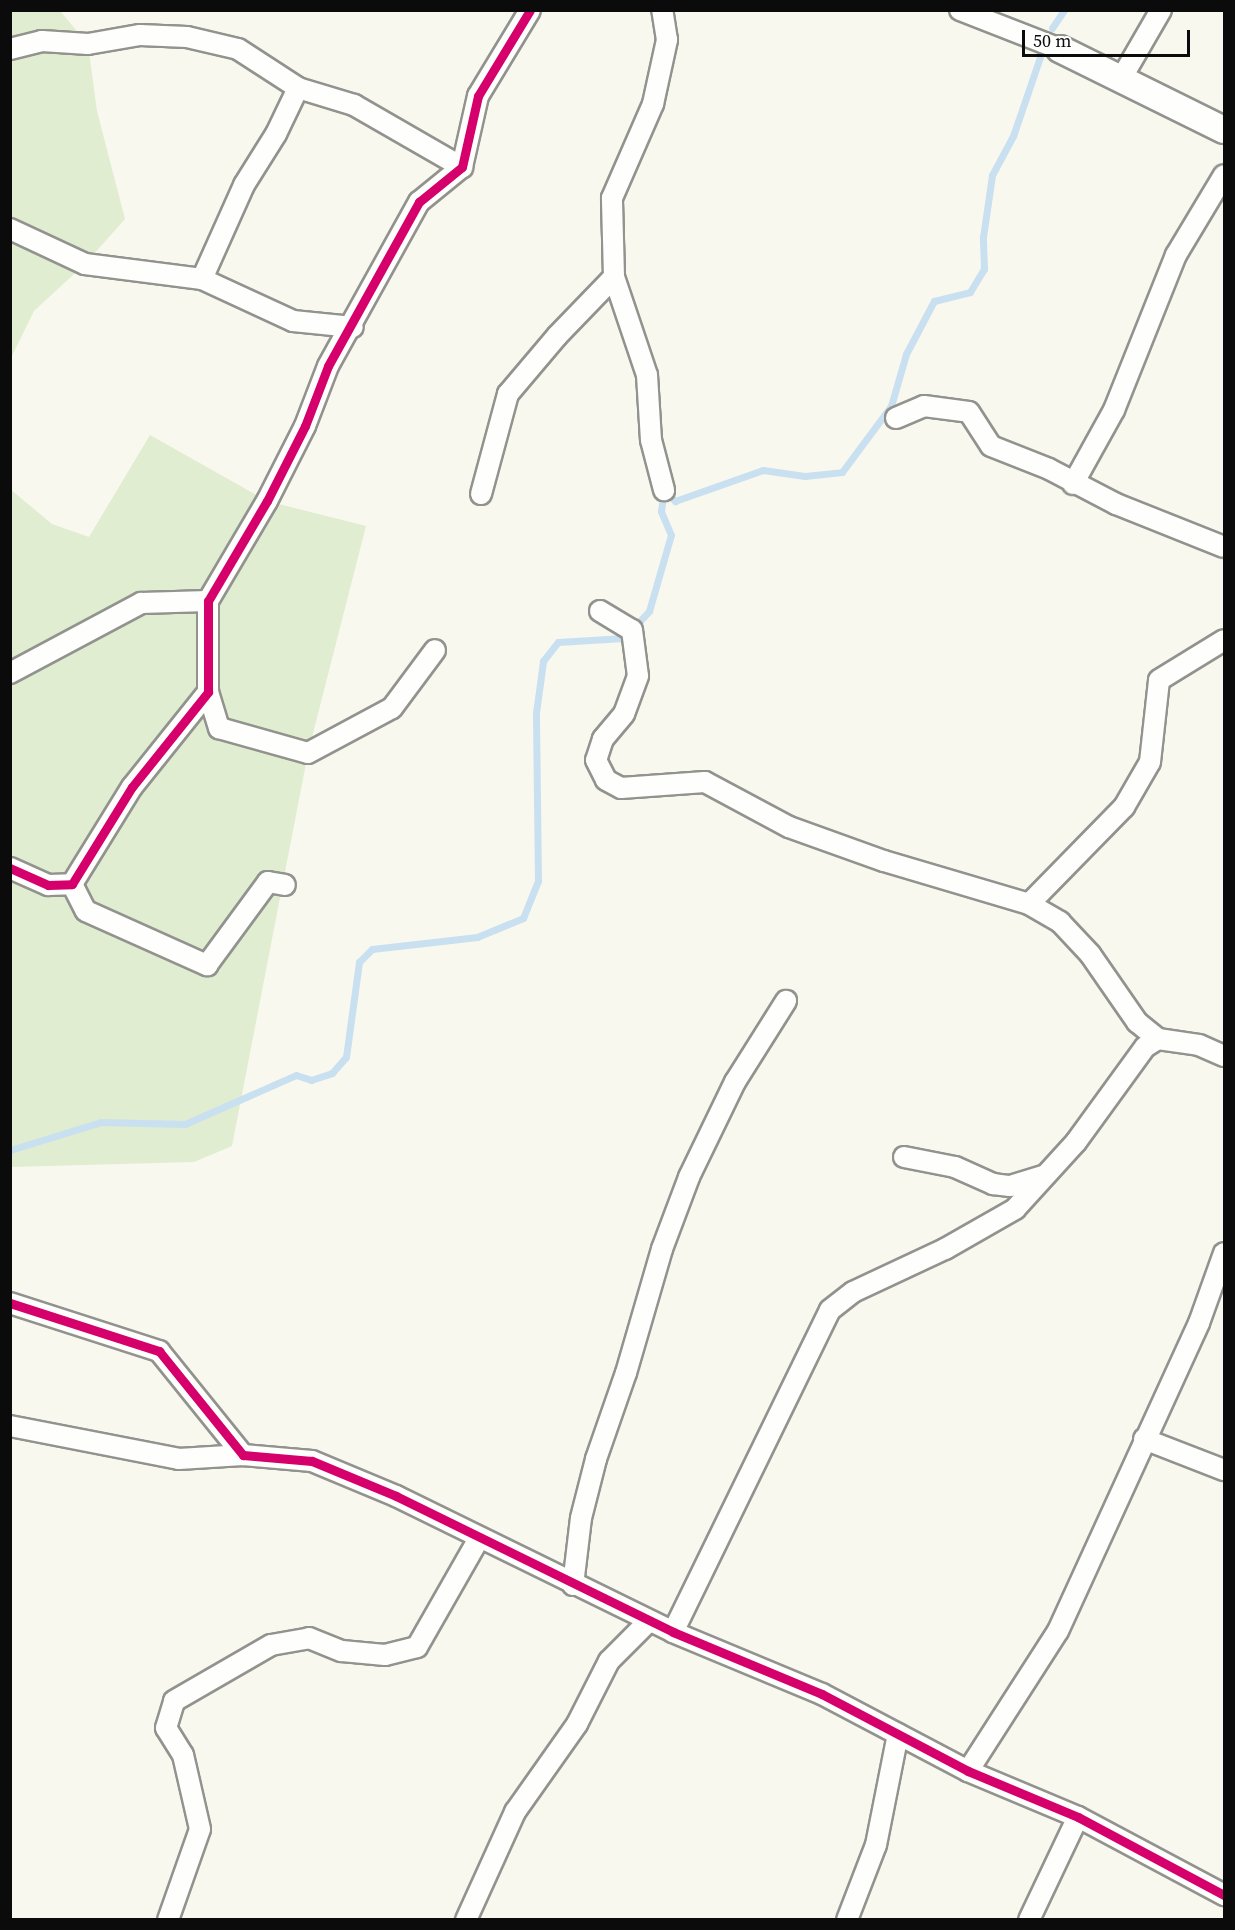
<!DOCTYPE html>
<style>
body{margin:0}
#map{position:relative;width:1235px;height:1930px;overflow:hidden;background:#f9f8ef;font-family:"Source Serif 4",serif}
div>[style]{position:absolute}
.green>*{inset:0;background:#e0edd1}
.stream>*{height:7px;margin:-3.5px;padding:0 3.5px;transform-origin:3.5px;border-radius:3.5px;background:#c9e0f0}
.roads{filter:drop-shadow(2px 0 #92928e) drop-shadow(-2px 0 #92928e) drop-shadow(0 2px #92928e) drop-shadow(0 -2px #92928e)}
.minor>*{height:20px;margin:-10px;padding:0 10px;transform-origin:10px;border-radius:10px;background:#fefefd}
.tertiary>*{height:26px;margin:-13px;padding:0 13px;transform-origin:13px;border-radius:13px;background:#fefefd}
.cycleway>*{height:9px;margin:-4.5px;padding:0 4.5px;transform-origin:4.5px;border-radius:4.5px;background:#d6006c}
span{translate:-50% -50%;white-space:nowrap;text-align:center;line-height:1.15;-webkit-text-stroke:6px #fff;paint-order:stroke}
.frame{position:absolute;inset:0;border:12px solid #0b0b0b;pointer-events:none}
.scale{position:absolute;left:1022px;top:30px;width:168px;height:27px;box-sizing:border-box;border:3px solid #0b0b0b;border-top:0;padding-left:8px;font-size:18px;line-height:21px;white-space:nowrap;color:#0b0b0b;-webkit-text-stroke:4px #fff;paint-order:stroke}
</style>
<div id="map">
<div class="green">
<i style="clip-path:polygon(11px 11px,60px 11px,88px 44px,97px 111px,125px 219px,85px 264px,34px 311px,11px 358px)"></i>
<i style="clip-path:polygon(150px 435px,267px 501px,366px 526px,308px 753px,232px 1146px,194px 1162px,11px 1167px,10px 489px,52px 524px,89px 537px)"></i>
</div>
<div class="stream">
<i style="left:1052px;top:28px;width:22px;rotate:-56deg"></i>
<i style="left:10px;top:1150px;width:95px;rotate:-17.1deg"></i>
<i style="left:101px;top:1122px;width:84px;rotate:1.4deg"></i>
<i style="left:185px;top:1124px;width:121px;rotate:-23.8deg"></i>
<i style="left:296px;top:1075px;width:16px;rotate:18deg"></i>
<i style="left:311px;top:1080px;width:22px;rotate:-18deg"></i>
<i style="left:332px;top:1073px;width:21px;rotate:-49deg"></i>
<i style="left:346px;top:1057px;width:96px;rotate:-82.2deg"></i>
<i style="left:359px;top:962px;width:18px;rotate:-45deg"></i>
<i style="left:372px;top:949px;width:106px;rotate:-6.5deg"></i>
<i style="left:477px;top:937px;width:50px;rotate:-22.4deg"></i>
<i style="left:523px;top:918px;width:40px;rotate:-68deg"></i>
<i style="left:538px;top:881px;width:168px;rotate:-90.7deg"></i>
<i style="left:536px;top:713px;width:52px;rotate:-82.3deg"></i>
<i style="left:543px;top:661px;width:24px;rotate:-52deg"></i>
<i style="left:558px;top:642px;width:66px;rotate:-3.5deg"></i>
<i style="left:624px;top:638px;width:37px;rotate:-47deg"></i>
<i style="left:649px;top:611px;width:79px;rotate:-73.9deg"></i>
<i style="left:671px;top:535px;width:26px;rotate:-113deg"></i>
<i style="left:661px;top:511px;width:21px;rotate:-82deg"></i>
<i style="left:664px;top:490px;width:16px;rotate:45deg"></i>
<i style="left:675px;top:501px;width:93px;rotate:-19.4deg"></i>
<i style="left:763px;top:470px;width:42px;rotate:8.1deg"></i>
<i style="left:805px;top:476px;width:37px;rotate:-6deg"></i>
<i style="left:842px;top:472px;width:82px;rotate:-53.4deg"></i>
<i style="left:891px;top:406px;width:54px;rotate:-73.9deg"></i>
<i style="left:906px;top:354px;width:60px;rotate:-62.2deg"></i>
<i style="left:934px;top:301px;width:37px;rotate:-14deg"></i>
<i style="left:970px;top:292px;width:27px;rotate:-59deg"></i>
<i style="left:984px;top:269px;width:32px;rotate:-92deg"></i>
<i style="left:983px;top:237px;width:63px;rotate:-81.7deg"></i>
<i style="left:992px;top:175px;width:44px;rotate:-61.7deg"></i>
<i style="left:1013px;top:136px;width:83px;rotate:-71.1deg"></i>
</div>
<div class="roads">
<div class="minor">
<i style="left:960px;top:10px;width:107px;rotate:21.3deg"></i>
<i style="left:10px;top:49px;width:33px;rotate:-14deg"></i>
<i style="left:42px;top:41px;width:46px;rotate:3.7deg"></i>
<i style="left:88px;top:44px;width:53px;rotate:-9.8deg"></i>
<i style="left:140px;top:35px;width:47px;rotate:2.4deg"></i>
<i style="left:187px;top:37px;width:52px;rotate:13.2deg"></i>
<i style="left:238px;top:49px;width:72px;rotate:33deg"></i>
<i style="left:298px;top:88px;width:59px;rotate:16.9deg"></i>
<i style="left:354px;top:105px;width:125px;rotate:29.9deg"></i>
<i style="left:1121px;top:79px;width:80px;rotate:-59.9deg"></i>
<i style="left:10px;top:229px;width:83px;rotate:25deg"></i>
<i style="left:85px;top:264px;width:118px;rotate:7.3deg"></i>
<i style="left:202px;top:279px;width:100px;rotate:24.8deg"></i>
<i style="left:293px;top:321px;width:60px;rotate:5.7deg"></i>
<i style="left:614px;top:277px;width:103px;rotate:71.4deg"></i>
<i style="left:647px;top:375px;width:65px;rotate:86.5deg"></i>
<i style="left:651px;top:440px;width:52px;rotate:75.4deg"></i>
<i style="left:202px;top:279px;width:103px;rotate:-65.9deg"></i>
<i style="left:244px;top:185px;width:60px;rotate:-57.9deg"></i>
<i style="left:276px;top:134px;width:51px;rotate:-64.4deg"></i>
<i style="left:896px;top:418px;width:30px;rotate:-23deg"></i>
<i style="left:924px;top:406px;width:45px;rotate:7.6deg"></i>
<i style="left:969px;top:412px;width:40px;rotate:57.1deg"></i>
<i style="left:991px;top:446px;width:62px;rotate:21.6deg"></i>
<i style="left:1049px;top:469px;width:76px;rotate:27.6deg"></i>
<i style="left:1116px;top:504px;width:116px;rotate:21.7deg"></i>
<i style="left:1073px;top:484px;width:85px;rotate:-61deg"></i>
<i style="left:1114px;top:410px;width:167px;rotate:-68.2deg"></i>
<i style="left:1176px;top:255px;width:93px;rotate:-59deg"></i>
<i style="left:481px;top:494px;width:104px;rotate:-74.9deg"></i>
<i style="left:508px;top:394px;width:76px;rotate:-49.8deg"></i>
<i style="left:557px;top:336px;width:82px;rotate:-46deg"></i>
<i style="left:614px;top:277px;width:79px;rotate:-91.5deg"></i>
<i style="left:612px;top:198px;width:103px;rotate:-66.4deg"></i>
<i style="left:653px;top:104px;width:66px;rotate:-77.7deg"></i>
<i style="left:667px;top:40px;width:30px;rotate:-99deg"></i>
<i style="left:600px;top:611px;width:37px;rotate:31deg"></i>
<i style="left:632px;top:630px;width:46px;rotate:82.6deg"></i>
<i style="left:638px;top:676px;width:40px;rotate:110.2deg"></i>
<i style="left:624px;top:714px;width:33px;rotate:130deg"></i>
<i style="left:603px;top:739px;width:22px;rotate:108deg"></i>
<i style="left:596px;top:760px;width:22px;rotate:63deg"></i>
<i style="left:606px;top:780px;width:17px;rotate:28deg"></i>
<i style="left:621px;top:788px;width:84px;rotate:-4.1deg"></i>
<i style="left:705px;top:782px;width:95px;rotate:28.2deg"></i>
<i style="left:789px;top:827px;width:101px;rotate:19.7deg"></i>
<i style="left:884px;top:861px;width:151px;rotate:16.5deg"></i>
<i style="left:1029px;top:904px;width:36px;rotate:30deg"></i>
<i style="left:1060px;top:922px;width:44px;rotate:46.8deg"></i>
<i style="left:1090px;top:954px;width:83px;rotate:55.3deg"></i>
<i style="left:1137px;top:1022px;width:27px;rotate:39deg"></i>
<i style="left:1158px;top:1039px;width:41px;rotate:8.3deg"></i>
<i style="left:1199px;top:1045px;width:27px;rotate:24deg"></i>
<i style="left:10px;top:673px;width:149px;rotate:-28.1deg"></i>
<i style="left:141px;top:603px;width:67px;rotate:-1.7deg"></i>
<i style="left:208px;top:692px;width:38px;rotate:73deg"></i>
<i style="left:219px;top:728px;width:92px;rotate:15.7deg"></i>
<i style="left:308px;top:753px;width:95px;rotate:-28.2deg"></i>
<i style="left:392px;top:708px;width:72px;rotate:-53.4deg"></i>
<i style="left:10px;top:868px;width:42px;rotate:24.1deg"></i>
<i style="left:48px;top:885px;width:24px;rotate:-2deg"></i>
<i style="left:72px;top:884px;width:114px;rotate:-58.3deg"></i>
<i style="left:132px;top:787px;width:122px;rotate:-51.3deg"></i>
<i style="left:208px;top:692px;width:91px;rotate:-90deg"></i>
<i style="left:208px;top:601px;width:116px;rotate:-59.5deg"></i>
<i style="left:267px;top:501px;width:84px;rotate:-63.1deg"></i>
<i style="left:305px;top:426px;width:64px;rotate:-69deg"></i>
<i style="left:328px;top:366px;width:188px;rotate:-61deg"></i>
<i style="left:419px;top:202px;width:55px;rotate:-39.1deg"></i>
<i style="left:462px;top:167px;width:73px;rotate:-77.3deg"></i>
<i style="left:478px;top:96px;width:100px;rotate:-58.8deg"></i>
<i style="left:72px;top:884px;width:30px;rotate:63deg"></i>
<i style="left:86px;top:911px;width:133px;rotate:24.1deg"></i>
<i style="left:207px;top:965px;width:103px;rotate:-53.7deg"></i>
<i style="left:268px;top:882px;width:17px;rotate:10deg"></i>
<i style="left:1029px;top:904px;width:136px;rotate:-45.6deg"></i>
<i style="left:1124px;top:807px;width:52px;rotate:-60deg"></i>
<i style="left:1150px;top:762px;width:82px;rotate:-83.7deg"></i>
<i style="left:1159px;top:680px;width:76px;rotate:-31.6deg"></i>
<i style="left:904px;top:1157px;width:52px;rotate:11.1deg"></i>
<i style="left:955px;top:1167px;width:42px;rotate:24.1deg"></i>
<i style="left:993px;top:1184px;width:17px;rotate:7deg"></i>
<i style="left:1010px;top:1186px;width:34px;rotate:-17deg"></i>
<i style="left:10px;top:1303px;width:157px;rotate:17.9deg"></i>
<i style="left:159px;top:1351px;width:134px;rotate:51.1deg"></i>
<i style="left:243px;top:1455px;width:69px;rotate:5deg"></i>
<i style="left:312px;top:1461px;width:91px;rotate:22.6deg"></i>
<i style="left:396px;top:1496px;width:309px;rotate:26.1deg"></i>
<i style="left:673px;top:1632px;width:161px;rotate:22.6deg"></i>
<i style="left:822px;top:1694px;width:165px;rotate:27.8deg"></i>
<i style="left:968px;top:1771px;width:119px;rotate:22.7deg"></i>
<i style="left:1078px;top:1817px;width:166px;rotate:28.1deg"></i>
<i style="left:10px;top:1426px;width:172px;rotate:11deg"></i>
<i style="left:179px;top:1459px;width:64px;rotate:-3.6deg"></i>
<i style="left:1144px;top:1439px;width:86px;rotate:21.2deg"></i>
<i style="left:573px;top:1585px;width:67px;rotate:-83.2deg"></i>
<i style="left:581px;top:1518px;width:61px;rotate:-75.7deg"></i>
<i style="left:596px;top:1459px;width:91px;rotate:-70.8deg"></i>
<i style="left:626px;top:1373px;width:129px;rotate:-73.8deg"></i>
<i style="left:662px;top:1249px;width:77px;rotate:-69.4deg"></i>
<i style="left:689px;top:1177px;width:106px;rotate:-64.2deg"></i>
<i style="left:735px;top:1082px;width:96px;rotate:-57.8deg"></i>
<i style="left:673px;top:1632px;width:358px;rotate:-64deg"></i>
<i style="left:830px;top:1310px;width:29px;rotate:-38deg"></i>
<i style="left:853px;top:1292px;width:102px;rotate:-25.1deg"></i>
<i style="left:945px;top:1249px;width:81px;rotate:-29.7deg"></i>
<i style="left:1015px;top:1209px;width:91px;rotate:-47.7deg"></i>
<i style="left:1076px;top:1142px;width:117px;rotate:-54deg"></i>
<i style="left:1145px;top:1047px;width:15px;rotate:-32deg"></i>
<i style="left:968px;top:1771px;width:166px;rotate:-57.3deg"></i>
<i style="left:1058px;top:1631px;width:339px;rotate:-65.4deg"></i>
<i style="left:1199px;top:1323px;width:74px;rotate:-70.3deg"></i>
<i style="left:168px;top:1920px;width:96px;rotate:-70.6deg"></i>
<i style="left:200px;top:1829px;width:76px;rotate:-102.9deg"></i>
<i style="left:183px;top:1755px;width:32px;rotate:-122deg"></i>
<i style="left:166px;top:1728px;width:28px;rotate:-73deg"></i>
<i style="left:174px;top:1701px;width:112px;rotate:-30deg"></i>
<i style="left:271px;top:1645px;width:39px;rotate:-10deg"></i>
<i style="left:309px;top:1638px;width:35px;rotate:22deg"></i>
<i style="left:342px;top:1651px;width:43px;rotate:5.3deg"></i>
<i style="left:385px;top:1655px;width:33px;rotate:-14deg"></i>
<i style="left:417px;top:1647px;width:123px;rotate:-60.3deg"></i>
<i style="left:466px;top:1920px;width:119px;rotate:-65.6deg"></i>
<i style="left:515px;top:1812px;width:108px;rotate:-54.8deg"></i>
<i style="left:577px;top:1724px;width:71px;rotate:-63.1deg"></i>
<i style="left:609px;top:1661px;width:57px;rotate:-45deg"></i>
<i style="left:847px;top:1920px;width:80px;rotate:-68.9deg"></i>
<i style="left:876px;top:1845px;width:113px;rotate:-78.8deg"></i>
<i style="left:1029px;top:1920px;width:114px;rotate:-64.6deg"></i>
</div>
<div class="tertiary">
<i style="left:1060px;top:49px;width:183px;rotate:26.3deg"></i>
</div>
</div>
<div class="cycleway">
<i style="left:10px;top:868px;width:42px;rotate:24.1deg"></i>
<i style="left:48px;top:885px;width:24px;rotate:-2deg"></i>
<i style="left:72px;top:884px;width:114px;rotate:-58.3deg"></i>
<i style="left:132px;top:787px;width:122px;rotate:-51.3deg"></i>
<i style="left:208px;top:692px;width:91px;rotate:-90deg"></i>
<i style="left:208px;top:601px;width:116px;rotate:-59.5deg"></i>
<i style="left:267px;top:501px;width:84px;rotate:-63.1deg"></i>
<i style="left:305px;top:426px;width:64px;rotate:-69deg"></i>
<i style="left:328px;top:366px;width:188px;rotate:-61deg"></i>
<i style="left:419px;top:202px;width:55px;rotate:-39.1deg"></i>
<i style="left:462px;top:167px;width:73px;rotate:-77.3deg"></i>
<i style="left:478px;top:96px;width:100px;rotate:-58.8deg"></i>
<i style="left:10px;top:1303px;width:157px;rotate:17.9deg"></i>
<i style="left:159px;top:1351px;width:134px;rotate:51.1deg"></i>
<i style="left:243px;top:1455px;width:69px;rotate:5deg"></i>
<i style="left:312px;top:1461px;width:91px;rotate:22.6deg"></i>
<i style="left:396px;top:1496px;width:309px;rotate:26.1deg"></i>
<i style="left:673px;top:1632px;width:161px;rotate:22.6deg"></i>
<i style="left:822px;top:1694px;width:165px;rotate:27.8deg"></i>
<i style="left:968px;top:1771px;width:119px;rotate:22.7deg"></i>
<i style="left:1078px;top:1817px;width:166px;rotate:28.1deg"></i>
</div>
<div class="frame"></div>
<div class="scale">50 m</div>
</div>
